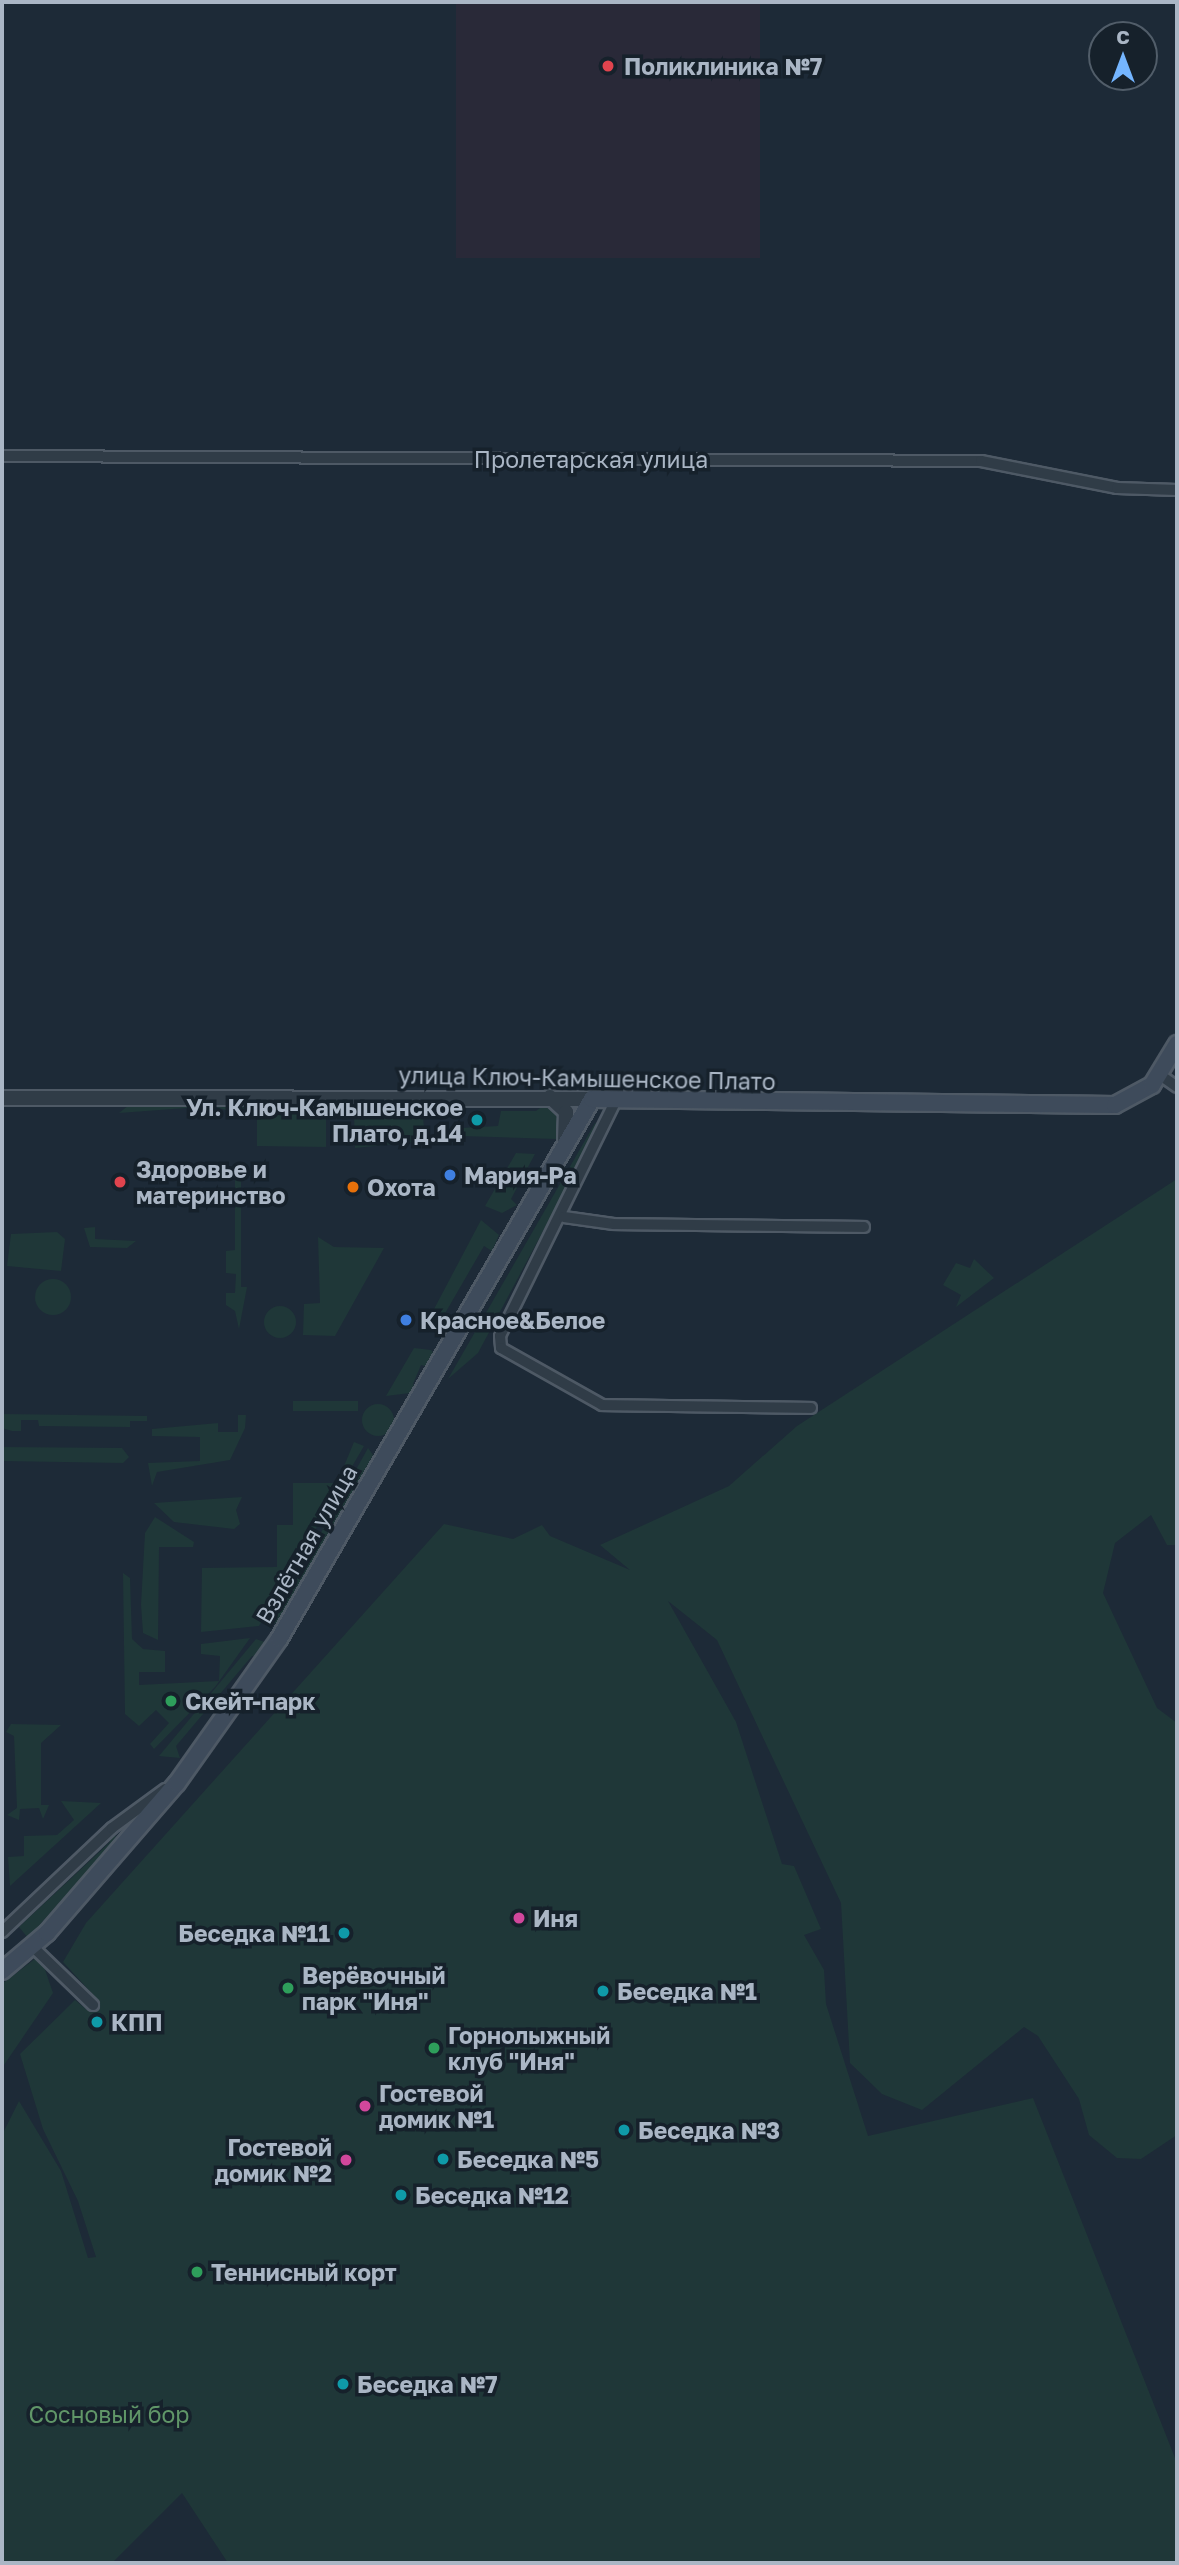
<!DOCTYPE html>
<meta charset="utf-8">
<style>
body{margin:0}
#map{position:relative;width:1179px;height:2565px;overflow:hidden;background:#1d2a37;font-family:"Golos Text",sans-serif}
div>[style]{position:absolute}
.medical>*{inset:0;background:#292938;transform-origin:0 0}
.green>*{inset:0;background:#1f3738;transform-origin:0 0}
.round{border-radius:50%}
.roads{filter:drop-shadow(2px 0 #4e5965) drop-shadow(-2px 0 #4e5965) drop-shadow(0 2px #4e5965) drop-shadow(0 -2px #4e5965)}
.minor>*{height:10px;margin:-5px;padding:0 5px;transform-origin:5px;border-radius:5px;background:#303c47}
.tertiary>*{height:14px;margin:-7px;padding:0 7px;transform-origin:7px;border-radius:7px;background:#303c47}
.secondary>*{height:16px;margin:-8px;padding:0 8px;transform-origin:8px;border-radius:8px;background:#3e4b5b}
.dots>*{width:19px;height:19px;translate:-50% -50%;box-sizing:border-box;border:4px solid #16212b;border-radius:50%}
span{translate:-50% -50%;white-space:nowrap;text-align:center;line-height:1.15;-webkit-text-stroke:7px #16212b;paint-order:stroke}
.poi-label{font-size:23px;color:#aab6c5;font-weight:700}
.left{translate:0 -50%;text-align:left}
.right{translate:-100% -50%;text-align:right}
.street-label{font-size:23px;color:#aab6c5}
.park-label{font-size:23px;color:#609668}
.frame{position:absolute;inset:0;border:4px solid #aab6c5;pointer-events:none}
.north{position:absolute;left:1088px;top:21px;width:70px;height:70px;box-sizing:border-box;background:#16212b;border:2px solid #515d69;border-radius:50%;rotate:0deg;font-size:19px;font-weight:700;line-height:28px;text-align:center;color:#aab6c5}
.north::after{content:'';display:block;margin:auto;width:24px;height:32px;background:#74b5ff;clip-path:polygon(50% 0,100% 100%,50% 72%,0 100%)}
</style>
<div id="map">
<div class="medical">
<i style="left:456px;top:2px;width:304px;height:256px"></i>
</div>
<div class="green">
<i style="clip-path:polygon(257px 1104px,326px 1112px,326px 1147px,257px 1146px)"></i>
<i style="clip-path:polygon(129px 1105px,242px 1105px,244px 1108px,242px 1115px,213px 1106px,119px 1113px)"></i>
<i style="clip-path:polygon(544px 1105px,561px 1118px,556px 1139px,461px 1136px,461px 1128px,498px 1126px,501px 1111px,536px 1111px)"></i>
<i style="clip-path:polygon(354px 1113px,423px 1116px,425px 1141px,355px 1148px)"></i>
<i style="clip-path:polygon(595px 1123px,600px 1124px,478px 1353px,448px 1379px)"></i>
<i style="clip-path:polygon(516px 1153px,535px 1154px,511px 1199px,517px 1205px,502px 1213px,485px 1206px)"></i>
<i style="clip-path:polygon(229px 1169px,247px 1170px,241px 1177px,241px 1287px,247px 1287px,239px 1329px,235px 1311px,226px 1305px,226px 1293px,235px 1293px,236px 1274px,226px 1273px,226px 1251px,235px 1250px,235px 1173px)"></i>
<i style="clip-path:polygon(1177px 1179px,1177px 1545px,1167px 1545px,1151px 1515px,1115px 1543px,1103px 1593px,1157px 1708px,1177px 1723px,1177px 2135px,1141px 2159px,1117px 2158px,1089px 2135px,1079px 2099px,1038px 2036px,1024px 2027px,922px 2110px,882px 2094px,850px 2063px,841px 1903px,717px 1640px,668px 1601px,736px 1722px,782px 1864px,794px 1866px,821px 1929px,804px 1935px,824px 1970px,826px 2004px,868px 2136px,1033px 2098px,1177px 2463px,1177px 2563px,228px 2563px,182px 2493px,112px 2563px,2px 2563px,2px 2135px,19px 2101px,61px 2171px,88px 2258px,96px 2257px,78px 2201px,43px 2129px,20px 2054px,75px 2000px,87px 2010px,99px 2001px,63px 1962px,86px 1923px,444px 1524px,513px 1539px,542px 1525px,550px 1536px,630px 1570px,600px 1545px,729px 1486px,797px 1426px)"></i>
<i style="clip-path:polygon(481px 1220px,499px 1235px,492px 1251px,484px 1246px,436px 1329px,423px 1330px)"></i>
<i style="clip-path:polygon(95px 1227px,95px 1239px,136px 1241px,127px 1248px,90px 1247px,84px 1228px)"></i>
<i style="clip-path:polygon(57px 1232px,65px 1239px,61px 1271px,7px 1266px,11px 1234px)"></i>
<i style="clip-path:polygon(318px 1237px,334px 1247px,384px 1248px,335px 1336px,303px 1335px,304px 1304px,320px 1303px)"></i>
<i style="clip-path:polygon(974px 1259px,994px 1278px,956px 1307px,961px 1295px,943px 1285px,956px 1263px,970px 1268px)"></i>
<i class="round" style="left:35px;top:1279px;width:36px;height:36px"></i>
<i class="round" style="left:264px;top:1306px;width:32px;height:32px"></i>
<i style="clip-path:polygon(414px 1348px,431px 1350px,436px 1357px,432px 1368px,421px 1365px,413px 1384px,418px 1392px,386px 1396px)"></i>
<i style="left:293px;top:1401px;width:65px;height:10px"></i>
<i class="round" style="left:362px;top:1404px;width:32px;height:32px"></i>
<i style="clip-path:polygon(2px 1414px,147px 1416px,147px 1421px,130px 1421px,130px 1427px,39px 1426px,38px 1420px,21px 1420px,21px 1431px,12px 1431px,2px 1428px)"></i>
<i style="clip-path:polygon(238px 1415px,246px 1415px,245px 1428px,230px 1460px,157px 1472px,152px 1486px,148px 1463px,200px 1461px,200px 1437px,152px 1436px,152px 1429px,218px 1423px,218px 1432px,238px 1432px)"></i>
<i style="clip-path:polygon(354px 1442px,364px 1446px,259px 1626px,201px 1632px,202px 1568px,277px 1567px,277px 1525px,293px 1525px,293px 1483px,337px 1483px)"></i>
<i style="clip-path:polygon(2px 1447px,122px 1448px,129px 1457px,123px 1463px,2px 1461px)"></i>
<i style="clip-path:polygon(368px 1448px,373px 1455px,283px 1618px,268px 1628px)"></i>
<i style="clip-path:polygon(242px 1497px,236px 1510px,240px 1524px,234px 1529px,174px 1522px,154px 1503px)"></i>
<i style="clip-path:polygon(155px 1517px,194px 1542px,193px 1547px,159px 1547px,158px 1640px,143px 1633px,141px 1605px,145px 1533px)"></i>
<i style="clip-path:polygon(123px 1573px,130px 1578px,132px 1639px,143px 1649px,165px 1651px,165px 1672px,139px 1672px,139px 1685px,219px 1681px,220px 1656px,201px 1654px,201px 1644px,250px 1638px,215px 1687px,154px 1749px,150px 1744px,169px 1723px,156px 1710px,139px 1726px,125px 1714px)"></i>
<i style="clip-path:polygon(256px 1639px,270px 1644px,264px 1657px,252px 1656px,176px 1746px,180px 1758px,159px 1756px)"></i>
<i style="clip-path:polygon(11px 1724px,61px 1725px,41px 1743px,41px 1805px,49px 1805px,43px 1819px,39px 1808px,20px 1809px,19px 1820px,7px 1815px,17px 1808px,14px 1736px,6px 1732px)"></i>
<i style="clip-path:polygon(61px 1801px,101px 1803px,10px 1886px,8px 1857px,24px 1856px,24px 1836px,57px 1835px,74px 1820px)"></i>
<i style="clip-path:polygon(108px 1832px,117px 1837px,28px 1938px,19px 1927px,110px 1842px)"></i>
<i style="clip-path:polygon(40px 1955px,53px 1993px,2px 2068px,2px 1984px)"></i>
</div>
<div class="roads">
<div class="minor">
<i style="left:2px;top:456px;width:979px;rotate:0.29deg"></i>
<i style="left:981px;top:461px;width:139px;rotate:11.2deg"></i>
<i style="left:1117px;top:488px;width:60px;rotate:1.9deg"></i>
<i style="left:1160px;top:1075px;width:21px;rotate:35deg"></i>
<i style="left:617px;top:1098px;width:265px;rotate:116.2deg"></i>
<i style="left:500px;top:1336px;width:12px;rotate:85deg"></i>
<i style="left:501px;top:1348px;width:116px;rotate:29.4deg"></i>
<i style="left:602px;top:1405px;width:209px;rotate:0.8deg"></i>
<i style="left:564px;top:1217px;width:50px;rotate:8deg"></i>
<i style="left:614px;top:1224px;width:250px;rotate:0.7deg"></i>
<i style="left:2px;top:1932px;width:151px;rotate:-43.4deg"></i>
<i style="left:112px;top:1828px;width:66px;rotate:-36.3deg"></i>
<i style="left:32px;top:1946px;width:85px;rotate:44deg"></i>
</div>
<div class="tertiary">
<i style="left:550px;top:1097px;width:22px;rotate:43deg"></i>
<i style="left:566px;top:1112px;width:27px;rotate:92deg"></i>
<i style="left:2px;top:1098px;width:590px;rotate:0.1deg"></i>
</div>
<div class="secondary">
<i style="left:2px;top:1971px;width:59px;rotate:-40.2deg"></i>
<i style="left:47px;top:1933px;width:198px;rotate:-49.1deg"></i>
<i style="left:177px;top:1783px;width:176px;rotate:-54.7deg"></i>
<i style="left:279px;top:1639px;width:624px;rotate:-59.9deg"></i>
<i style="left:592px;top:1099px;width:523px;rotate:0.66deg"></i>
<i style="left:1115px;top:1105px;width:42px;rotate:-28.4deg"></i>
<i style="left:1152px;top:1085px;width:48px;rotate:-58.6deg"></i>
</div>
</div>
<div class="dots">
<i style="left:608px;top:66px;background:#e0444e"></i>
<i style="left:477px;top:1120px;background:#0f9aa8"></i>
<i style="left:450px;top:1175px;background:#3f7fe0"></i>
<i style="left:120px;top:1182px;background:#e0444e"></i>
<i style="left:353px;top:1187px;background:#e8710a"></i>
<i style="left:406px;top:1320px;background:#3f7fe0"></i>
<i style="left:171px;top:1701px;background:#2e9e5b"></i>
<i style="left:519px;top:1918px;background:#d1479c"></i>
<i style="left:344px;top:1933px;background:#0f9aa8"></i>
<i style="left:288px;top:1988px;background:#2e9e5b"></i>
<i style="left:603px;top:1991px;background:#0f9aa8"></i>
<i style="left:97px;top:2022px;background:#0f9aa8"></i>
<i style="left:434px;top:2048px;background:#2e9e5b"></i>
<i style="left:365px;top:2106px;background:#d1479c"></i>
<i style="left:624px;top:2130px;background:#0f9aa8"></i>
<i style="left:443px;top:2159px;background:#0f9aa8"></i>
<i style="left:346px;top:2160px;background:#d1479c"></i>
<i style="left:401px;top:2195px;background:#0f9aa8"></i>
<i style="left:197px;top:2272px;background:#2e9e5b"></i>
<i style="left:343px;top:2384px;background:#0f9aa8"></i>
</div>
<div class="poi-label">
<span class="left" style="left:624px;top:66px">Поликлиника №7</span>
<span class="right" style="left:463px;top:1120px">Ул. Ключ-Камышенское<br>Плато, д.14</span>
<span class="left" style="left:136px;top:1182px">Здоровье и<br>материнство</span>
<span class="left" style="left:464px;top:1175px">Мария-Ра</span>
<span class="left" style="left:367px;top:1187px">Охота</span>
<span class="left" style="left:420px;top:1320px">Красное&amp;Белое</span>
<span class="left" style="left:185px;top:1701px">Скейт-парк</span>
<span class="left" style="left:533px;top:1918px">Иня</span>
<span class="right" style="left:330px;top:1933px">Беседка №11</span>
<span class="left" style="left:302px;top:1988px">Верёвочный<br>парк "Иня"</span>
<span class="left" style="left:617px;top:1991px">Беседка №1</span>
<span class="left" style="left:111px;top:2022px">КПП</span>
<span class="left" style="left:448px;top:2048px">Горнолыжный<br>клуб "Иня"</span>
<span class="left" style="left:379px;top:2106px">Гостевой<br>домик №1</span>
<span class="left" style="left:638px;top:2130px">Беседка №3</span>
<span class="right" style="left:332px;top:2160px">Гостевой<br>домик №2</span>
<span class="left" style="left:457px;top:2159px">Беседка №5</span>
<span class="left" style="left:415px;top:2195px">Беседка №12</span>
<span class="left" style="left:211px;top:2272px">Теннисный корт</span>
<span class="left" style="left:357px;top:2384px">Беседка №7</span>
</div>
<div class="street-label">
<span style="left:591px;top:459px">Пролетарская улица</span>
<span style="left:587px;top:1078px;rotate:1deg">улица Ключ-Камышенское Плато</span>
<span style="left:306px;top:1544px;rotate:-60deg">Взлётная улица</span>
</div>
<div class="park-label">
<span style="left:109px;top:2414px">Сосновый бор</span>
</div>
<div class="frame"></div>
<div class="north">С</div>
</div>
